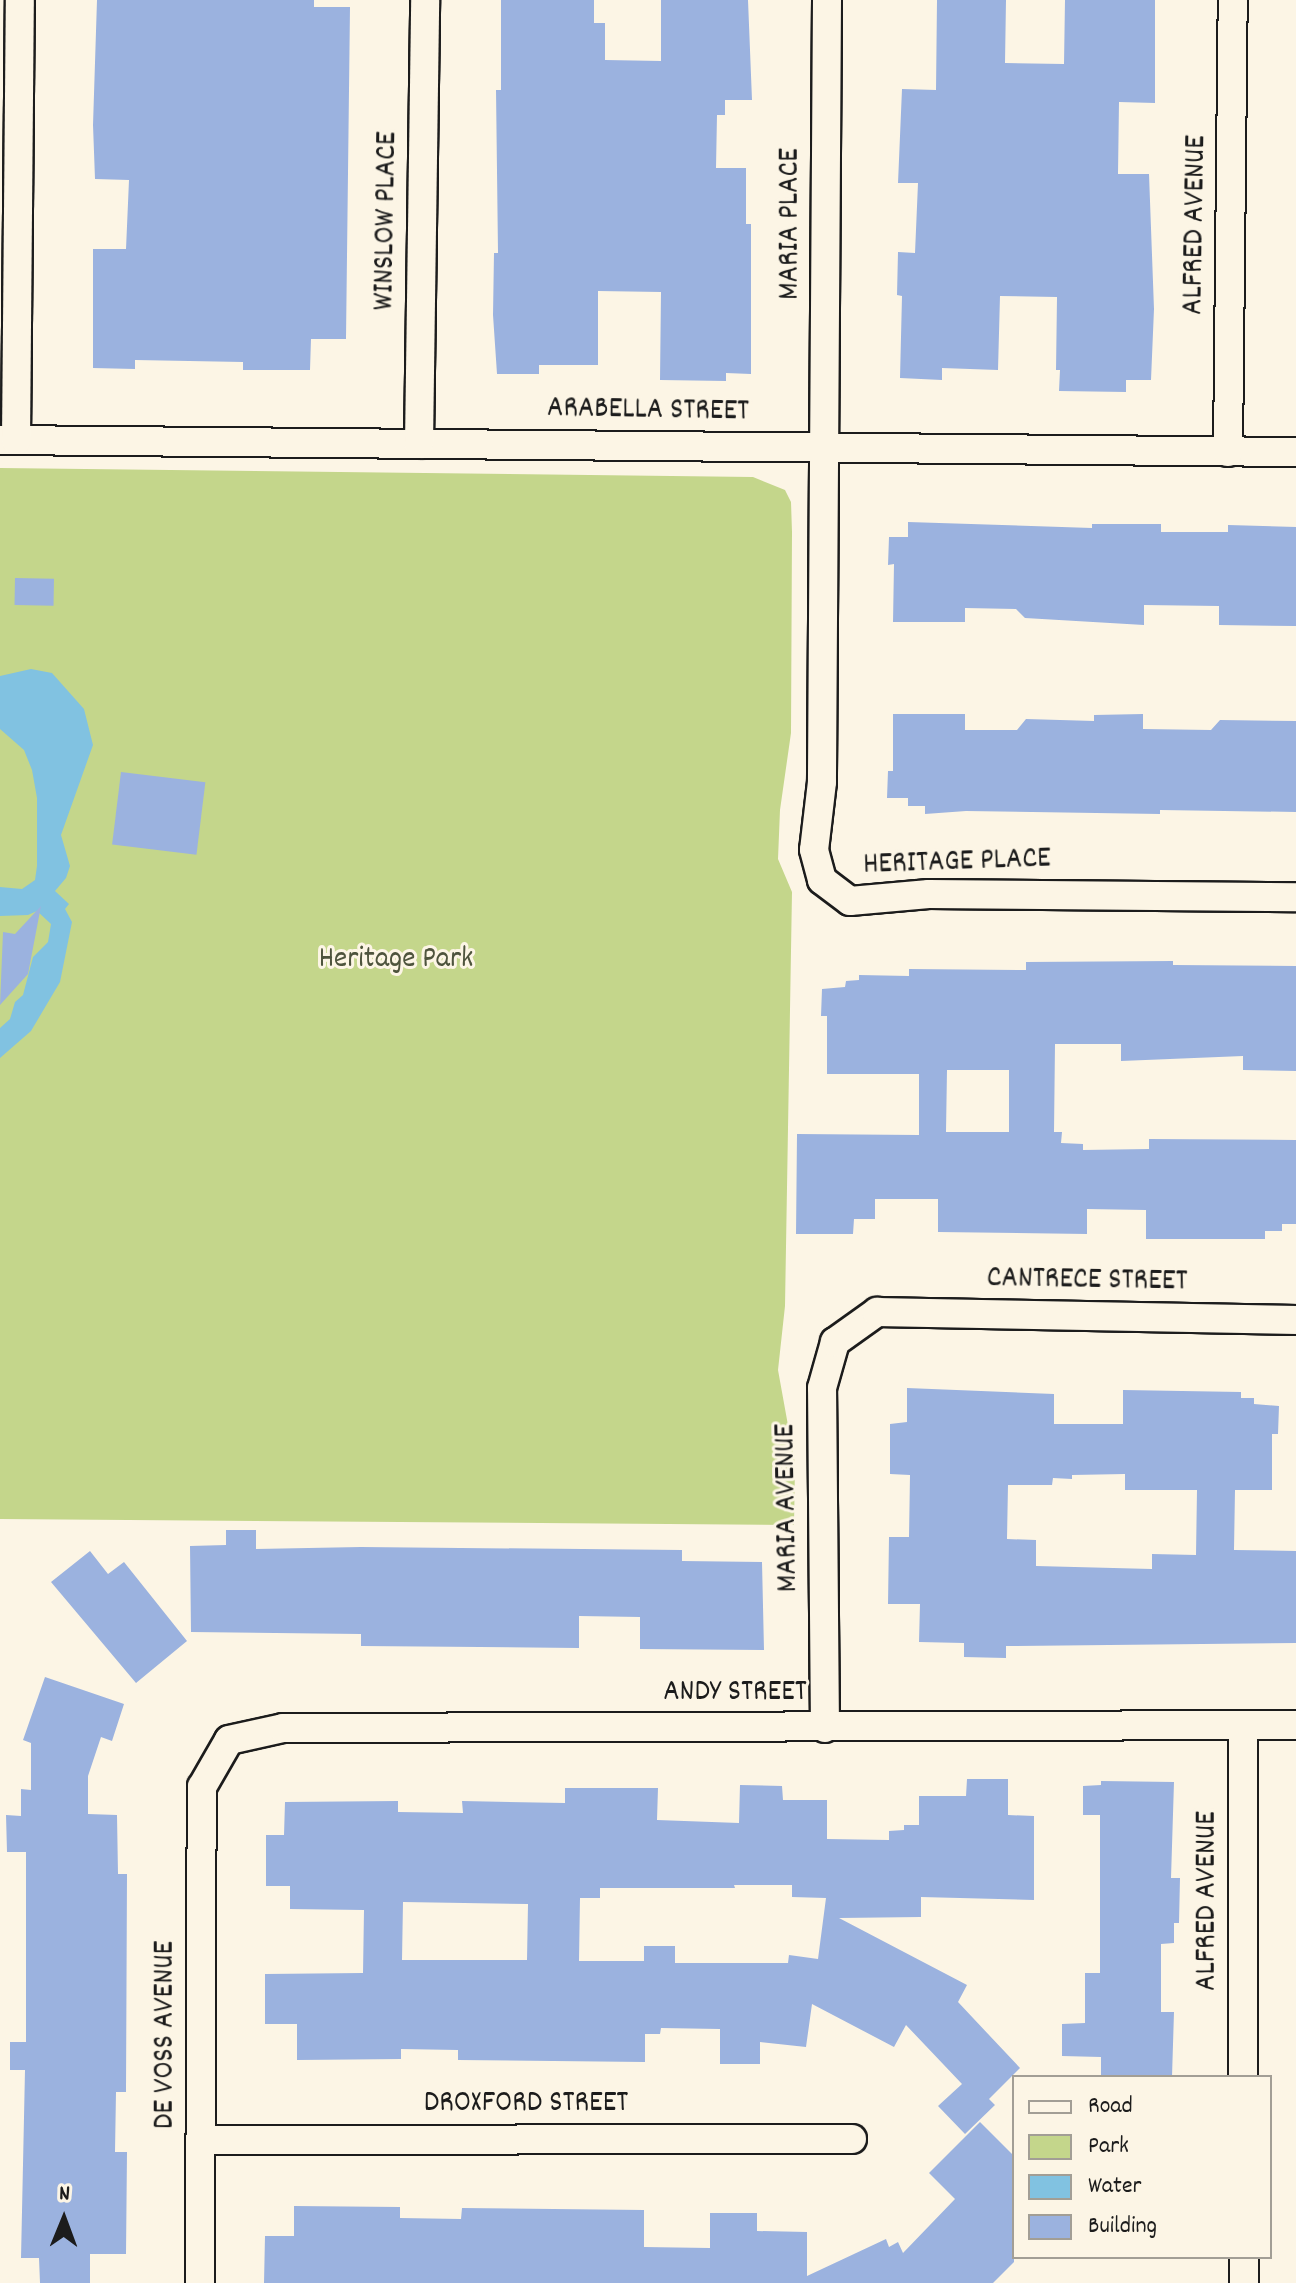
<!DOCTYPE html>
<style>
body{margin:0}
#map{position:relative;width:1296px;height:2283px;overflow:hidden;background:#fcf5e5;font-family:Dekko,sans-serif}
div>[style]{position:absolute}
.green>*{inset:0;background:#c4d68b}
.water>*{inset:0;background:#81c2e1}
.building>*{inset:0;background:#9bb2df;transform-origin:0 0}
.roads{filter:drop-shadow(2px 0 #1c1c1c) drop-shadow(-2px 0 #1c1c1c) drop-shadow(0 2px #1c1c1c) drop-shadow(0 -2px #1c1c1c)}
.street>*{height:28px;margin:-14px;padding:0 14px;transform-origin:14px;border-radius:14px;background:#fcf5e5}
span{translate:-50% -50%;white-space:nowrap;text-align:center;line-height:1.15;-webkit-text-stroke:6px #fcf5e5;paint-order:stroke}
.street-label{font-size:30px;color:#1c1c1c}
.park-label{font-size:30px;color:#4e543d}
.legend{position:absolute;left:1012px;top:2075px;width:260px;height:184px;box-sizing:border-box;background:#fcf5e5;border:2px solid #a29e95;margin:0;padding:10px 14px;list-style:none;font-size:24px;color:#1c1c1c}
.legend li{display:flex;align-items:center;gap:16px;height:40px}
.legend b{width:40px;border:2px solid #a29e95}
.north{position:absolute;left:24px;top:2179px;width:80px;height:80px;-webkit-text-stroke:6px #fcf5e5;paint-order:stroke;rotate:1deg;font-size:22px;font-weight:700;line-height:32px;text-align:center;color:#1c1c1c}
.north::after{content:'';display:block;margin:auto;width:28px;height:36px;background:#1c1c1c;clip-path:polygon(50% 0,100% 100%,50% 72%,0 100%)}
</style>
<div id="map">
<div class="green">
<i style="clip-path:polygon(0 468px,753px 477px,785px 490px,791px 502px,792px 532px,791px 733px,780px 810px,778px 859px,792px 892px,785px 1306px,778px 1370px,795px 1464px,794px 1525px,0 1519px)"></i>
</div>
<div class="water">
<i style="clip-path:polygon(31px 669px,52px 673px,84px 709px,93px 745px,61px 835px,70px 866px,66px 878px,55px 891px,69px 904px,65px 909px,72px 922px,60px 982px,31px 1031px,0 1058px,0 1028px,10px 1019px,15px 1002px,23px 995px,33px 957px,48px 942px,51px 924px,37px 911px,28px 915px,0 916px,0 887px,22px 889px,35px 880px,37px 866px,37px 798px,32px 770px,24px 750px,0 729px,0 676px)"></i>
</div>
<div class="building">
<i style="clip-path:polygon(97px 0,314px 0,314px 7px,350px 7px,346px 339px,311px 339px,310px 370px,243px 370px,243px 362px,135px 360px,135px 369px,93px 368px,93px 249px,126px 249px,129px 180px,95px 179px,93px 125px)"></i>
<i style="clip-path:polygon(501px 0,594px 0,594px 23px,605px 23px,605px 60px,661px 61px,661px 0,748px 0,752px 100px,725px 100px,725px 115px,717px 115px,716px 168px,746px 168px,746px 224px,751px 224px,751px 374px,726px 373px,726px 381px,660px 380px,661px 292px,598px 291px,598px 365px,539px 365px,539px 374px,497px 374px,493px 315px,494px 253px,498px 253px,496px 90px,501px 90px)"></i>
<i style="clip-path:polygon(937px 0,1006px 0,1005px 63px,1064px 64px,1065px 0,1155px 0,1155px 103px,1119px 102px,1118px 174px,1149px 174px,1154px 309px,1151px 380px,1126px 380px,1126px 392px,1059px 391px,1060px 370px,1056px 370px,1057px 297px,1000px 296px,998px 370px,942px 368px,942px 380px,900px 378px,902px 296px,897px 295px,898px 252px,915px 253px,918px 183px,898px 183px,902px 89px,936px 90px)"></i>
<i style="clip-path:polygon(908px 522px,1092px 528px,1092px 524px,1161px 524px,1161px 532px,1228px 532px,1228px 525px,1296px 527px,1296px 626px,1219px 625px,1219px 606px,1144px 605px,1144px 625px,1025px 618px,1016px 609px,965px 608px,965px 622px,893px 622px,894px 564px,888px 565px,889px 537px,908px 537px)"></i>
<i style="left:15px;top:578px;width:39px;height:27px;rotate:1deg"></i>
<i style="clip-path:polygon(893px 714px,965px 714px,965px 730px,1017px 730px,1026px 719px,1094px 721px,1094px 715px,1143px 714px,1143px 729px,1211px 730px,1220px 720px,1296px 721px,1296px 812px,1160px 810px,1160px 814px,966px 811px,925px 814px,925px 806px,908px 806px,908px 798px,887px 798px,888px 771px,893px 771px)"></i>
<i style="left:121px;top:772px;width:85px;height:73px;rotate:7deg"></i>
<i style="clip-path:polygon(41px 906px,28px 974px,0 1005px,3px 932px,15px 934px)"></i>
<i style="clip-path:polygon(evenodd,1173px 961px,1173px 965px,1296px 966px,1296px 1071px,1243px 1070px,1243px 1056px,1121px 1061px,1121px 1044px,1055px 1044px,1054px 1132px,1062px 1132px,1061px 1143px,1083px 1144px,1083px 1150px,1149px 1149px,1149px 1139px,1296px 1140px,1296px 1224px,1282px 1224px,1282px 1231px,1265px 1231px,1265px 1239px,1146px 1239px,1146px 1210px,1087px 1209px,1087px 1234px,938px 1232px,938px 1199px,875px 1199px,875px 1219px,854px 1219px,853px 1234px,796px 1234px,797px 1134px,919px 1135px,919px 1074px,827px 1074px,827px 1016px,821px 1016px,822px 989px,845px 987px,846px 981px,859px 980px,859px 975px,909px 976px,909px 969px,1026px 970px,1026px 962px,1173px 961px,947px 1070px,1009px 1070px,1009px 1132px,946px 1132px,947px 1070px)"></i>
<i style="clip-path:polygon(evenodd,907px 1388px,1054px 1394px,1054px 1424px,1123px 1424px,1123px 1390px,1241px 1392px,1241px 1398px,1254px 1398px,1254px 1404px,1279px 1406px,1278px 1434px,1272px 1434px,1272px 1490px,1235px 1490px,1234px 1550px,1296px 1551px,1296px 1643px,1006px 1646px,1006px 1658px,964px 1657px,964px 1643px,919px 1642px,920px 1604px,888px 1604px,889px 1537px,909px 1537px,910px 1475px,890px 1474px,890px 1424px,907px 1422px,907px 1388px,1125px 1474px,1125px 1490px,1197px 1490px,1196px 1555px,1152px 1554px,1152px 1569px,1036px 1566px,1036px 1540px,1007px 1539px,1008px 1485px,1052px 1485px,1053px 1478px,1072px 1479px,1072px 1475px,1125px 1474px)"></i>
<i style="clip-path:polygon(226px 1530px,256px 1530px,256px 1549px,361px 1547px,682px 1550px,682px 1561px,762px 1562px,764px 1650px,640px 1649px,640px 1617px,579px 1616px,579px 1648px,361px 1646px,361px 1634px,191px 1632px,190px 1546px,226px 1545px)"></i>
<i style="clip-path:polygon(90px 1551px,108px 1574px,124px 1562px,187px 1641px,136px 1683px,51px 1582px)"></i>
<i style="clip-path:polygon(45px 1677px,124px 1704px,112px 1741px,101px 1737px,88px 1776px,88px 1814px,117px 1815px,118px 1874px,127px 1874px,126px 2092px,116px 2092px,115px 2152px,127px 2152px,126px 2254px,90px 2254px,90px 2283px,40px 2283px,39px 2258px,21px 2258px,25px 2070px,10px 2070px,10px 2042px,26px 2042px,26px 1852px,7px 1852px,6px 1815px,21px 1816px,21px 1789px,31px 1790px,31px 1743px,23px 1740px)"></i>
<i style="clip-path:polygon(evenodd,967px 1779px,1008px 1779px,1008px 1815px,1034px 1816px,1034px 1900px,921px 1897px,921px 1917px,839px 1918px,967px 1985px,958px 2002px,1020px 2068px,989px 2099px,995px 2105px,965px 2134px,938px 2106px,962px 2084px,906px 2025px,894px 2047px,812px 2004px,806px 2047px,760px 2042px,760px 2064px,720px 2064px,720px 2029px,661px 2028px,660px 2034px,645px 2034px,645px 2062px,458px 2060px,458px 2050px,401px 2049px,401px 2059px,297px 2060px,297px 2024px,265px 2024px,265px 1974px,363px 1973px,364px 1910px,290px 1909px,290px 1886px,266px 1886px,266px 1835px,284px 1835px,285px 1802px,398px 1801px,398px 1812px,463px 1813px,462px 1801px,565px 1803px,565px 1788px,658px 1788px,657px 1820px,739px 1823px,740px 1785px,782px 1786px,783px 1800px,827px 1800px,827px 1839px,889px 1840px,889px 1831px,904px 1830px,904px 1825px,919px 1825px,919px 1796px,966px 1796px,967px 1779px,734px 1885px,792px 1885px,792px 1897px,826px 1898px,818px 1959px,789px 1955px,788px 1963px,675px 1963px,675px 1946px,644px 1946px,644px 1961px,579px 1961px,580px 1898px,600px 1898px,600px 1888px,735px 1888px,734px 1885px,967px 1779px,403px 1902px,528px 1904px,527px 1960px,402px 1960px,403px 1902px)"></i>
<i style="clip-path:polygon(1101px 1781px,1174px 1782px,1171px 1878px,1180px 1878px,1179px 1923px,1174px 1923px,1174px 1943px,1161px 1944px,1161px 2012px,1174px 2012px,1172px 2077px,1101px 2077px,1101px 2057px,1062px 2056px,1062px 2024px,1085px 2023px,1085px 1973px,1100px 1973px,1100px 1815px,1083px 1815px,1083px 1786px,1101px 1785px)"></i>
<i style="clip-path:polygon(980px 2122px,1014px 2156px,1014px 2262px,993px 2283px,264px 2283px,265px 2236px,294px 2236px,294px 2206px,400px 2207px,400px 2218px,461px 2219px,462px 2208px,644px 2210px,644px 2247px,710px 2248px,710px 2213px,757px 2213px,757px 2231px,807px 2232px,807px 2276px,886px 2239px,889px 2247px,898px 2242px,903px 2253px,955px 2199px,929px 2173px)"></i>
</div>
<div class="roads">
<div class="street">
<i style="left:827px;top:0;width:782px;rotate:90.37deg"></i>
<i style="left:822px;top:782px;width:68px;rotate:96.7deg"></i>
<i style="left:814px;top:850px;width:31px;rotate:75deg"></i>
<i style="left:822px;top:880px;width:35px;rotate:37deg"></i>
<i style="left:850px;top:901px;width:79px;rotate:-5.1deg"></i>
<i style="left:929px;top:894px;width:367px;rotate:0.5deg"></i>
<i style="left:0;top:440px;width:1296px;rotate:0.53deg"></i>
<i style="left:16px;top:440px;width:440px;rotate:-89.5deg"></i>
<i style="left:419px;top:444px;width:444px;rotate:-89.2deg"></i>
<i style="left:1228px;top:452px;width:452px;rotate:-89.4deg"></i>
<i style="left:1243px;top:1725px;width:352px;rotate:90deg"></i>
<i style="left:825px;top:1728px;width:340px;rotate:-90.5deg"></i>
<i style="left:822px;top:1388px;width:48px;rotate:-74.2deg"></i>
<i style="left:835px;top:1342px;width:52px;rotate:-35.5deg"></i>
<i style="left:877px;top:1312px;width:419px;rotate:1.1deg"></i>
<i style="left:200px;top:2140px;width:652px;rotate:-0.09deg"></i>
<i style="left:1244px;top:2257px;width:26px;rotate:90deg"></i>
<i style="left:200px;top:2283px;width:496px;rotate:-89.8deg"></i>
<i style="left:202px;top:1787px;width:54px;rotate:-60.1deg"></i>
<i style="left:229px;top:1740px;width:55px;rotate:-12.5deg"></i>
<i style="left:283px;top:1728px;width:1013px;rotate:-0.17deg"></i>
</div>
</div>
<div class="street-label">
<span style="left:388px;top:221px;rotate:-89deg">WINSLOW PLACE</span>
<span style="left:792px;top:224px;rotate:-90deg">MARIA PLACE</span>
<span style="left:1197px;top:225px;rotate:-89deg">ALFRED AVENUE</span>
<span style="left:648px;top:412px;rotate:1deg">ARABELLA STREET</span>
<span style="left:957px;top:864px;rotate:-2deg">HERITAGE PLACE</span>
<span style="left:1087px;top:1282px;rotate:1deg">CANTRECE STREET</span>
<span style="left:789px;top:1508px;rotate:-91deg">MARIA AVENUE</span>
<span style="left:735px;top:1694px">ANDY STREET</span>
<span style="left:1209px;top:1901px;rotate:-90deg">ALFRED AVENUE</span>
<span style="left:167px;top:2035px;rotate:-90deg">DE VOSS AVENUE</span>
<span style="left:526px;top:2105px">DROXFORD STREET</span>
</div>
<div class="park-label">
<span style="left:396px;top:961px">Heritage Park</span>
</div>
<ul class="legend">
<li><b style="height:10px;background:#fcf5e5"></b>Road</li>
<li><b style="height:22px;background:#c4d68b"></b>Park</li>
<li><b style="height:22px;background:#81c2e1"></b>Water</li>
<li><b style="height:22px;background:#9bb2df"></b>Building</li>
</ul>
<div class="north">N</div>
</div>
